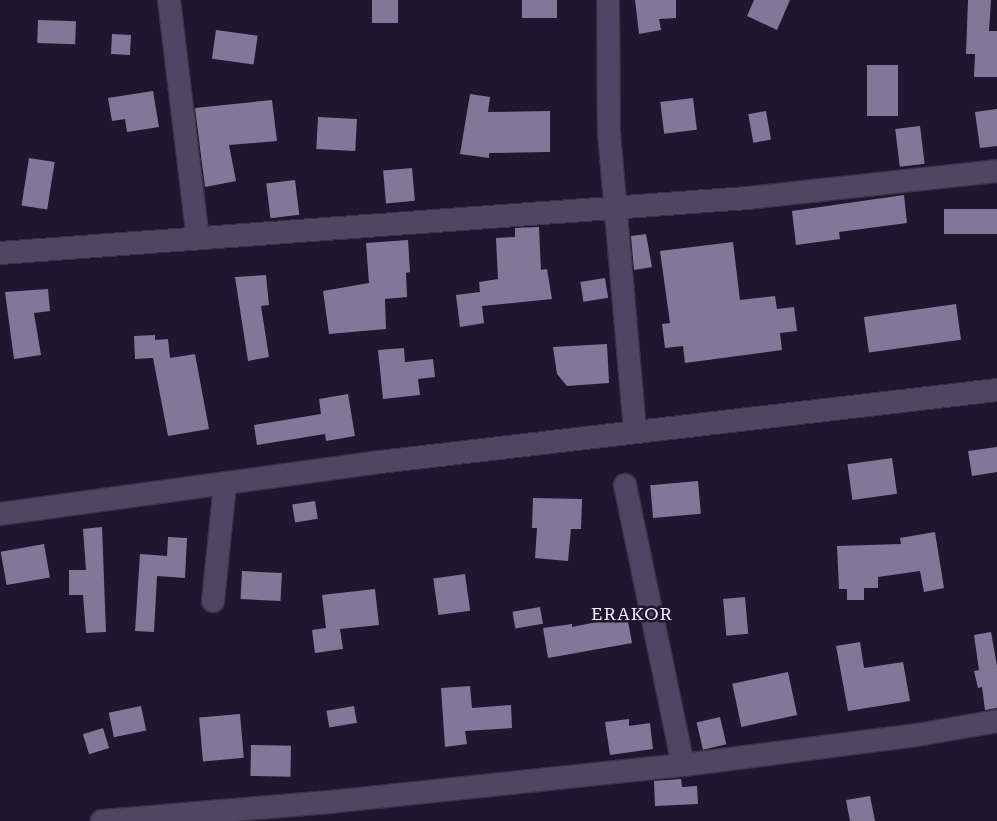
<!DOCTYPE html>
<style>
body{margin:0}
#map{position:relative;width:997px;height:821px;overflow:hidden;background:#1f1730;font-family:"Roboto Serif",serif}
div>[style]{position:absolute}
.building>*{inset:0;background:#807898;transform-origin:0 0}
.roads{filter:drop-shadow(1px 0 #373245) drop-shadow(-1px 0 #373245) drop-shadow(0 1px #373245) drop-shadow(0 -1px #373245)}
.minor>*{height:22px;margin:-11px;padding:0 11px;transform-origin:11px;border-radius:11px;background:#4e4663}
span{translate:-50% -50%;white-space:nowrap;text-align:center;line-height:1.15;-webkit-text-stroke:5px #1f1730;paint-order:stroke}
.quarter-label{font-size:18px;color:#f1eefc;letter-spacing:1px}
</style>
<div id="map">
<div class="building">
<i style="left:372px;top:0;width:26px;height:23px"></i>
<i style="left:522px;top:0;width:35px;height:18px"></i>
<i style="clip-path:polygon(635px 0,676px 0,676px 18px,659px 19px,661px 30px,639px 34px)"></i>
<i style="clip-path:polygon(754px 0,790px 0,777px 30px,747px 16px)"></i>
<i style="clip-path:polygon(968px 0,991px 0,989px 31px,997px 31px,997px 77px,974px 77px,975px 54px,966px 54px)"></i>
<i style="left:38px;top:20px;width:38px;height:23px;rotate:2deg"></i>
<i style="left:216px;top:30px;width:42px;height:29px;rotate:8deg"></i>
<i style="left:112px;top:34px;width:19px;height:20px;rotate:3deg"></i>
<i style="left:867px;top:65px;width:31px;height:51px"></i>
<i style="clip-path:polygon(153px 91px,159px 127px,127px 132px,125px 119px,112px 121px,108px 98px)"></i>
<i style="clip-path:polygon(470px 94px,490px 97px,488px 112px,550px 111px,550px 152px,489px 153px,489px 158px,460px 154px)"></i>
<i style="left:693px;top:98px;width:32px;height:33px;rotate:83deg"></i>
<i style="clip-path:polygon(272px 100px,277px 141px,229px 145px,236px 181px,205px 187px,195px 108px)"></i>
<i style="clip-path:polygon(997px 109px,997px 146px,980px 148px,975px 112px)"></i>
<i style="left:766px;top:111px;width:29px;height:18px;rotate:80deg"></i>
<i style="left:318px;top:117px;width:39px;height:32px;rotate:3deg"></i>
<i style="left:920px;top:126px;width:38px;height:25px;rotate:83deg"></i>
<i style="left:29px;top:158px;width:26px;height:48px;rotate:9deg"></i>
<i style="left:412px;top:168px;width:33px;height:29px;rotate:85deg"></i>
<i style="left:295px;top:180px;width:35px;height:29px;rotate:83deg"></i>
<i style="clip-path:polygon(904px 195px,907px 223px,839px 232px,840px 239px,796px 245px,792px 211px)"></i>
<i style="left:997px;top:209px;width:25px;height:53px;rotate:90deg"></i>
<i style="clip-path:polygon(539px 227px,541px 270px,547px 269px,552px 299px,482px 306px,484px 323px,460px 327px,456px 295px,480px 292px,479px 282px,498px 279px,496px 238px,515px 237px,515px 228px)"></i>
<i style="clip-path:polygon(646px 234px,652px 267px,634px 270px,631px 236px)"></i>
<i style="clip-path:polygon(408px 240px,410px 272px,406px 273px,407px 297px,385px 299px,386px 329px,329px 334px,323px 291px,369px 283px,366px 243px)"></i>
<i style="clip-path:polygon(733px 242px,740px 300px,775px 296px,777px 309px,794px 307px,797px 331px,780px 333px,782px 350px,685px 363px,683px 346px,665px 348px,662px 324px,670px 323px,660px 251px)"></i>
<i style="clip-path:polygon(266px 275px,269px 305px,261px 306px,269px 357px,248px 361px,235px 277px)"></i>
<i style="left:605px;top:278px;width:20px;height:25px;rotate:81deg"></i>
<i style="clip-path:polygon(48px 289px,50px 311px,34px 313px,41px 355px,14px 359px,5px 292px)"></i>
<i style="left:956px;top:304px;width:36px;height:93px;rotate:82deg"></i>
<i style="clip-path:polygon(155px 335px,155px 340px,168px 339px,170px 358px,195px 354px,209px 429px,168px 436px,153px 358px,135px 359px,134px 336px)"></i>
<i style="clip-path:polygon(607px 344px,609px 383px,567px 386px,557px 374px,553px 347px)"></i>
<i style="clip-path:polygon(404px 348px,405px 362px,433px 359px,435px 377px,418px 379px,420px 395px,383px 399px,378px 350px)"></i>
<i style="clip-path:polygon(348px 394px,355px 436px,326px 441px,325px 434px,257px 445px,254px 425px,321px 414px,319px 399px)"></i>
<i style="clip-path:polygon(997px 447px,997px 472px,972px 476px,968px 451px)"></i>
<i style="left:892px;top:458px;width:36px;height:45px;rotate:82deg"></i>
<i style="left:698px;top:481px;width:33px;height:48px;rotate:85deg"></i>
<i style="clip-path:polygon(533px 498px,582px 499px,581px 529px,571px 529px,568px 561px,535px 558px,537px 528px,532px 528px)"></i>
<i style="left:315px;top:501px;width:18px;height:23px;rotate:81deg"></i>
<i style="clip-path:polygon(102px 527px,106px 632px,86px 633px,83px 595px,69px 595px,69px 570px,86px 570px,83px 529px)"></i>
<i style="clip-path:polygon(935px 532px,944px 588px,924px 592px,920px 571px,878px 577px,878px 588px,864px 588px,864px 600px,847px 600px,847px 589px,839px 589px,837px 546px,901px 544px,900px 538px)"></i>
<i style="clip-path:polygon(168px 537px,187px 538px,185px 578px,157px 576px,154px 632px,135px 631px,140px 554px,167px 556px)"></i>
<i style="left:44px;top:544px;width:34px;height:44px;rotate:80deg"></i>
<i style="left:242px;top:571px;width:40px;height:28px;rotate:3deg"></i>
<i style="left:465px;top:574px;width:37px;height:32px;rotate:82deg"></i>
<i style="clip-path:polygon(375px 589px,379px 625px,340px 629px,343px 649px,315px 653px,312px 630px,326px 628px,322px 595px)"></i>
<i style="left:745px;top:597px;width:37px;height:22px;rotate:85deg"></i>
<i style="left:540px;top:607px;width:17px;height:28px;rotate:80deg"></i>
<i style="clip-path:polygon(627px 616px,632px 643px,548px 658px,543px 628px,572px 624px,572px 627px)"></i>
<i style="clip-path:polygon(991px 632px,997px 666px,997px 708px,985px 710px,982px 687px,978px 688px,974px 671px,979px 670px,974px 635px)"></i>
<i style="clip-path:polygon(860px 642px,864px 668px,903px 662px,910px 701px,848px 711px,836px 646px)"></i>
<i style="left:788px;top:672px;width:44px;height:57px;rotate:78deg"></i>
<i style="clip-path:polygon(470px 686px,472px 708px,511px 705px,512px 728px,465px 731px,467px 744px,445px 747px,441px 688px)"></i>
<i style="left:141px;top:706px;width:25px;height:33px;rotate:78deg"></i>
<i style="left:354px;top:706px;width:17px;height:28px;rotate:80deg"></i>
<i style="left:240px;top:714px;width:44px;height:41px;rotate:85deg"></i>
<i style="left:720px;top:717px;width:28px;height:24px;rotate:77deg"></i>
<i style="clip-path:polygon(629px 719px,629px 726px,650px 723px,653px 749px,610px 755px,605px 722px)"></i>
<i style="left:103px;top:728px;width:21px;height:21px;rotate:73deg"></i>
<i style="left:251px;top:745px;width:40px;height:31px;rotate:1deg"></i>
<i style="clip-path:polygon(681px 779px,682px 787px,697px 786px,698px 804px,655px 806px,654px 781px)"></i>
<i style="clip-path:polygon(870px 796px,875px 821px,850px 821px,846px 800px)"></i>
</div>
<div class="roads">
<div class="minor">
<i style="left:169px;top:0;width:240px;rotate:83.1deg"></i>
<i style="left:608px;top:0;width:133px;rotate:89.6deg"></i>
<i style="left:609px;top:133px;width:299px;rotate:85deg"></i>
<i style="left:0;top:253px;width:750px;rotate:-4.21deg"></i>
<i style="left:748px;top:198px;width:250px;rotate:-6.2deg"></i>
<i style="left:625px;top:485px;width:286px;rotate:78.3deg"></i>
<i style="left:0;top:514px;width:384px;rotate:-7.8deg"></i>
<i style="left:380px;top:462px;width:621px;rotate:-6.66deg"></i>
<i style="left:213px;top:601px;width:118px;rotate:-84.1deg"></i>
<i style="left:102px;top:821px;width:229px;rotate:-4.8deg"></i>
<i style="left:330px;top:802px;width:355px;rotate:-6deg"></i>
<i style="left:683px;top:765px;width:236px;rotate:-7.3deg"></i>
<i style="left:917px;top:735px;width:81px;rotate:-9.9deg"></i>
</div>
</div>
<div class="quarter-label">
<span style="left:632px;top:614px">ERAKOR</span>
</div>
</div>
